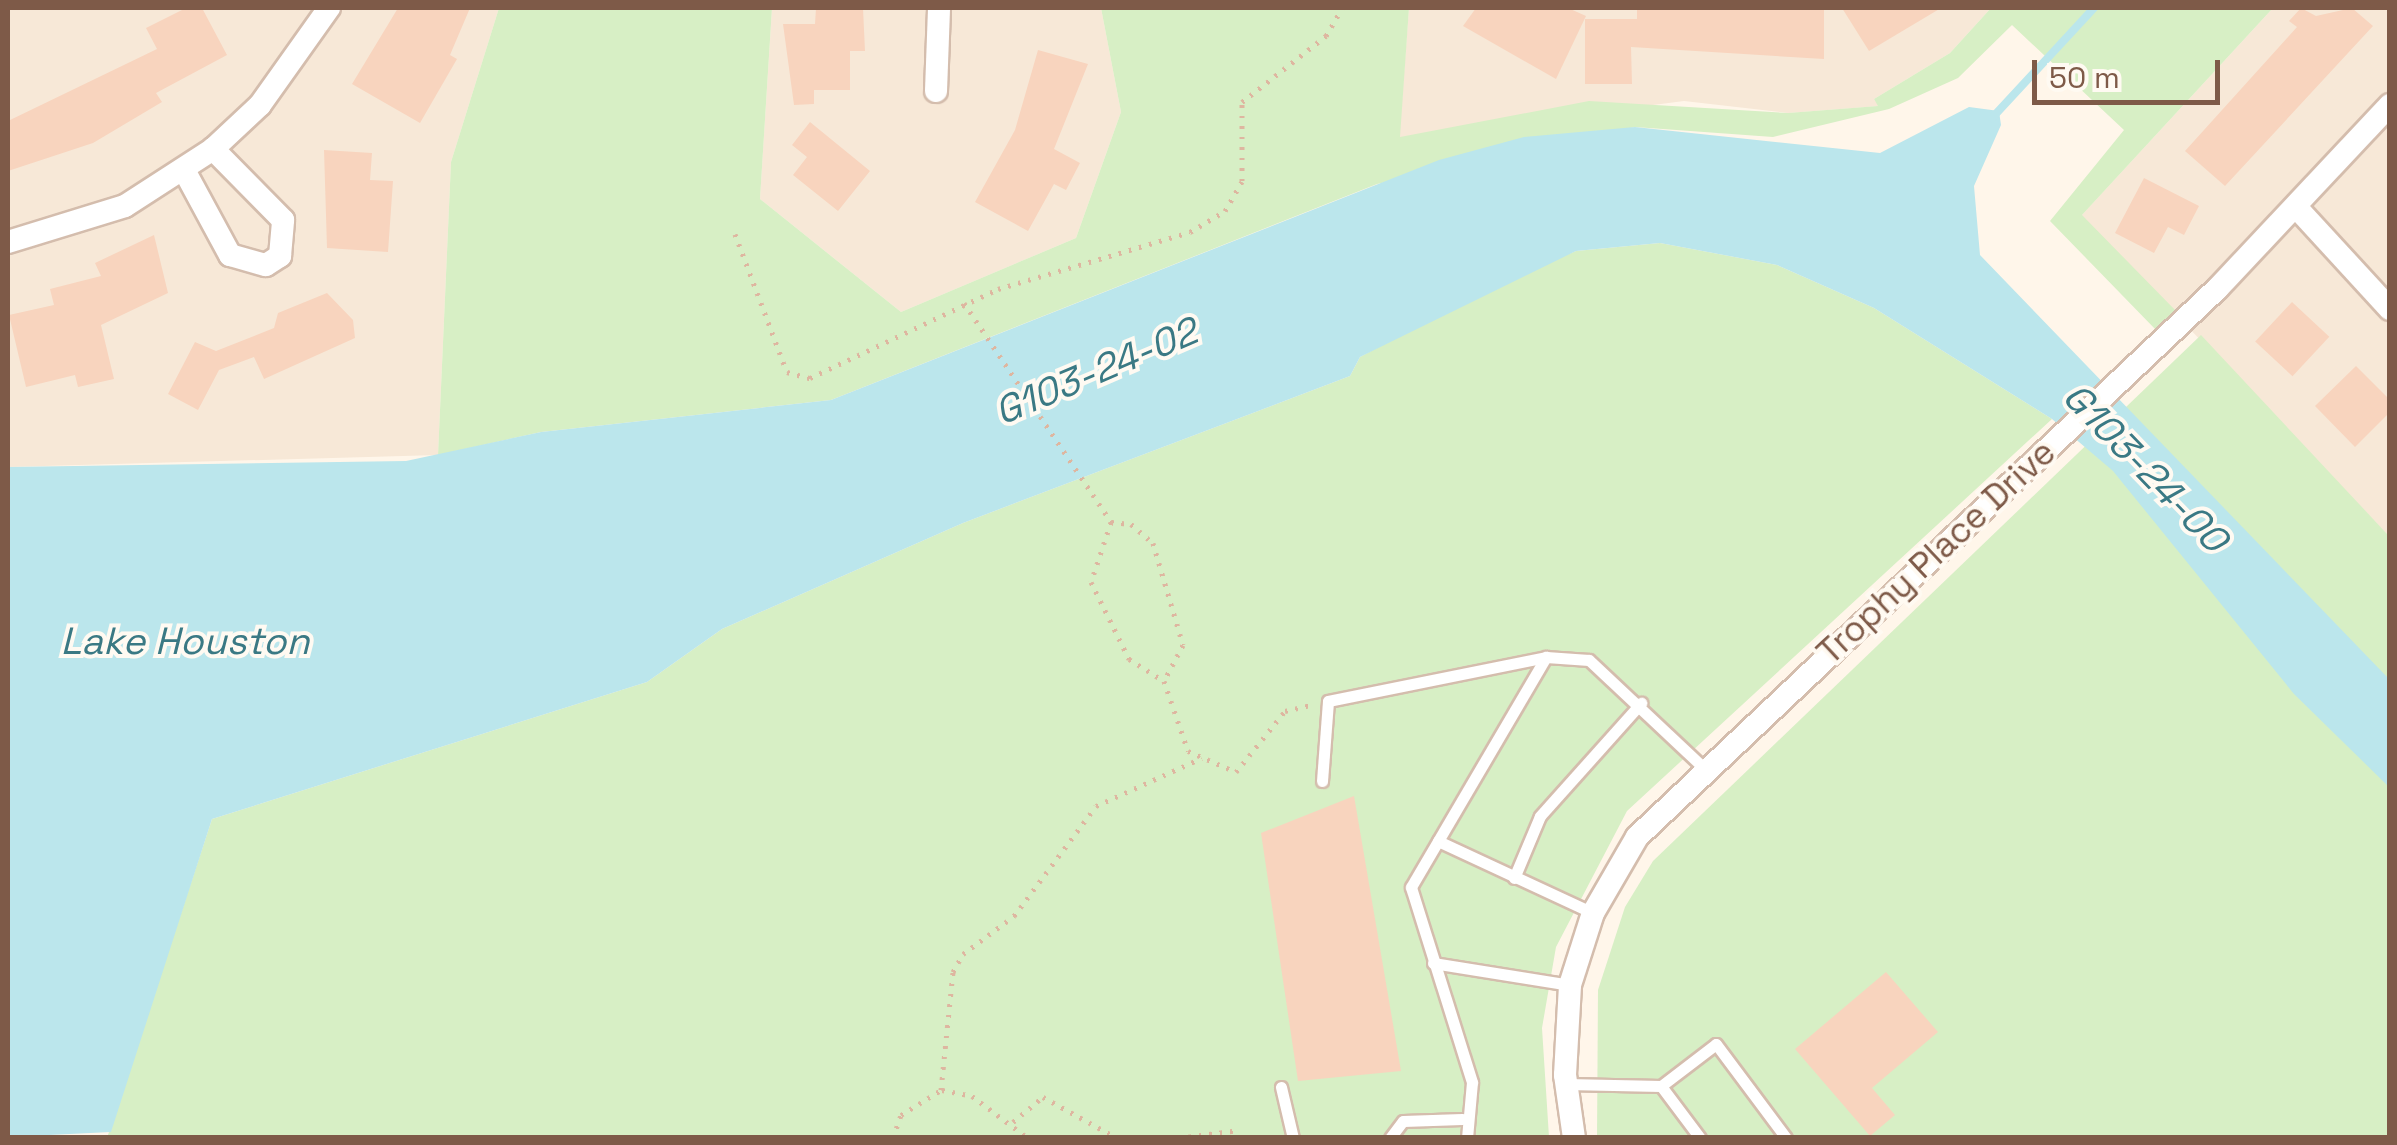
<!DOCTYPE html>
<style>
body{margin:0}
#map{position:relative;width:2397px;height:1145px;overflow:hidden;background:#fff6ea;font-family:"Space Grotesk",sans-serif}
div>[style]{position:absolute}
.residential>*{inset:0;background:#f7e8d7}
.green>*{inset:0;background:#d7efc5}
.water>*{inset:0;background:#bbe6ec}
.stream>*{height:8px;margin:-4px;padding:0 4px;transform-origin:4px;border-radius:4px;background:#bbe6ec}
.building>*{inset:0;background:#f8d4be;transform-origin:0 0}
.path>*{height:5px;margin-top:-2.5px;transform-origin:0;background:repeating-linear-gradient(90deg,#deb6a0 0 2.5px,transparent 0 10.5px)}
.roads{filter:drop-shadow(2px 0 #d4bdad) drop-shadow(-2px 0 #d4bdad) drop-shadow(0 2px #d4bdad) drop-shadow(0 -2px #d4bdad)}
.lane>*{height:11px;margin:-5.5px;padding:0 5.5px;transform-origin:5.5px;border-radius:5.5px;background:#fff}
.street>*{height:22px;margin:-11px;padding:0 11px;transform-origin:11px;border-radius:11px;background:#fff}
span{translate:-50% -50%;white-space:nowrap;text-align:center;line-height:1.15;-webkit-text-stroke:8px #fffaf2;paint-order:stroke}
.street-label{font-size:35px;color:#7e5a48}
.water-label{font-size:38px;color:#3a7984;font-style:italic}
.frame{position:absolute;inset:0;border:10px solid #7e5a48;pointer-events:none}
.scale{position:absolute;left:2032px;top:60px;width:188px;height:45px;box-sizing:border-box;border:5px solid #7e5a48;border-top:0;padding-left:12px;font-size:30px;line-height:35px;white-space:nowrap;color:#7e5a48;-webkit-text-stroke:8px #fffaf2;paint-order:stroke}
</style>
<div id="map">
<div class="residential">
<i style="clip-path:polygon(8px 8px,499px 8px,451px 162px,438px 455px,8px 467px)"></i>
<i style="clip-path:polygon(772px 8px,1101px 8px,1121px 112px,1076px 238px,901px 312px,760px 199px)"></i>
<i style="clip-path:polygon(1409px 8px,1991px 8px,1950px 53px,1874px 99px,1879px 106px,1788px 113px,1684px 101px,1399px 138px)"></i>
<i style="clip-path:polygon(2273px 8px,2389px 8px,2389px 536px,2081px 216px)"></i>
</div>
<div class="green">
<i style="clip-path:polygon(499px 8px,772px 8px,760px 199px,901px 312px,1076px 238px,1121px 112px,1101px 8px,1409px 8px,1400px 137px,1589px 101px,1788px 113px,1878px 106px,1874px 99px,1950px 53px,1991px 8px,2273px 8px,2082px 215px,2177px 312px,2156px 330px,2050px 221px,2124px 130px,2012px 25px,1958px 78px,1889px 109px,1773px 137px,1635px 127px,1377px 184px,831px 400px,541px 432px,438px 455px,451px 162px)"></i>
<i style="clip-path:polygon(1660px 243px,1777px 265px,1874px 308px,2052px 419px,1627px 811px,1556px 947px,1542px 1028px,1549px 1137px,107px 1138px,212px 819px,647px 682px,722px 629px,963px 523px,1350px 376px,1360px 357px,1496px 284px,1576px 251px)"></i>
<i style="clip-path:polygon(2201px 335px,2389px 536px,2389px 1137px,1597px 1138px,1598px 990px,1625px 907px,1653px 861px)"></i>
</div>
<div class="water">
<i style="clip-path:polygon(1969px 107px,1999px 111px,2001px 125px,1974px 186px,1980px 255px,2389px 679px,2389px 787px,2294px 694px,2113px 471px,2052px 419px,1874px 308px,1777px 265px,1660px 243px,1576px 251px,1360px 357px,1350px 376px,963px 523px,722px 629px,647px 682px,212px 819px,111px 1132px,8px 1137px,8px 467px,406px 461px,541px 432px,831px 400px,1439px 160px,1524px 137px,1635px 127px,1880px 153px)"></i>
</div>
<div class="stream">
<i style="left:1992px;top:118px;width:150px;rotate:-47.2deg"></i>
</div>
<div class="building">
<i style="clip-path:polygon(186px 8px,202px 8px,227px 55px,156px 93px,162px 102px,93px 143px,8px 171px,8px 121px,157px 49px,146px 28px)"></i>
<i style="clip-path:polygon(398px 8px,470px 8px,450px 55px,457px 59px,420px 123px,352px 84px)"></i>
<i style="clip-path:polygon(816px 8px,863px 8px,865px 51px,850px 51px,850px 90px,814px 90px,814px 104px,794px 105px,783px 24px,815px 24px)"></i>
<i style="clip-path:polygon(1476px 8px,1568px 8px,1586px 16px,1556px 79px,1463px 26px)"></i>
<i style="clip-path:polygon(1637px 8px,1824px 8px,1824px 59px,1631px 47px,1632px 84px,1585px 84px,1585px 19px,1637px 19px)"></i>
<i style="clip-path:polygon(1842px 8px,1941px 8px,1869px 51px)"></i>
<i style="clip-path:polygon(2301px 8px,2316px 16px,2352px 8px,2373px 26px,2225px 186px,2185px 151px,2297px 27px,2289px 21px)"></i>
<i style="clip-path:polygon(1038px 50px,1088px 64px,1054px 149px,1080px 163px,1066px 190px,1054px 184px,1028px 231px,975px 202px,1015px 130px)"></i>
<i style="clip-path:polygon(810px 122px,870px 171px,838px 211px,793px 175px,807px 157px,792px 145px)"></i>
<i style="clip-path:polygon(324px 150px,372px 153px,370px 180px,393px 181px,388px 252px,327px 248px)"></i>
<i style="clip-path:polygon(2144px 178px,2199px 206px,2184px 235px,2168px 227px,2154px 253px,2115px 233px)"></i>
<i style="clip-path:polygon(154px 235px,168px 293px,101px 325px,114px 379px,78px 387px,75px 375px,26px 387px,9px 315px,54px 305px,50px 289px,101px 276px,95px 263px)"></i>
<i style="clip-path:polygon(327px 293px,353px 320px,355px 338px,264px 379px,254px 357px,219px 370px,198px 410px,168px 394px,195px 342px,216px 351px,274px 328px,278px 313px)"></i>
<i style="left:2292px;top:302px;width:51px;height:54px;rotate:43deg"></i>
<i style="clip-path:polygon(2356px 366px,2390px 400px,2390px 412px,2355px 447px,2315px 406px)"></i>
<i style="clip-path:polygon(1354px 796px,1401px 1071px,1298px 1081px,1261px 833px)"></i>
<i style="clip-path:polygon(1886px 972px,1938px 1032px,1872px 1088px,1895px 1115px,1870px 1136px,1795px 1049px)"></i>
</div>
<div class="path">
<i style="left:735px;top:234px;width:147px;rotate:69.4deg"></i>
<i style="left:787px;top:372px;width:24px;rotate:15deg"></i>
<i style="left:810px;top:378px;width:208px;rotate:-25.3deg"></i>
<i style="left:998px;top:289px;width:200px;rotate:-16.5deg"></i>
<i style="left:1190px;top:232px;width:41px;rotate:-31deg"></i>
<i style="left:1225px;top:211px;width:34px;rotate:-60deg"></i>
<i style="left:1242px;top:181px;width:79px;rotate:-90deg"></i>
<i style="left:1242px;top:102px;width:107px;rotate:-38.2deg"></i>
<i style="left:1326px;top:36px;width:32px;rotate:-60deg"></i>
<i style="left:964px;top:303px;width:264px;rotate:56.1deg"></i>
<i style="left:1111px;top:522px;width:63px;rotate:108.4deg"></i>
<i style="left:1091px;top:582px;width:86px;rotate:63.7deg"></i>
<i style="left:1129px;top:659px;width:41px;rotate:32.2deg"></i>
<i style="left:1164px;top:681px;width:74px;rotate:71.1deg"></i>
<i style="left:1188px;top:751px;width:52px;rotate:23.6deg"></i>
<i style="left:1236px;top:772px;width:78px;rotate:-51.2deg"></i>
<i style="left:1285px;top:711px;width:27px;rotate:-13deg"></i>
<i style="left:1111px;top:522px;width:20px;rotate:6deg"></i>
<i style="left:1131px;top:524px;width:29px;rotate:41deg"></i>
<i style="left:1153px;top:543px;width:106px;rotate:73.6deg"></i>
<i style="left:1183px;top:645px;width:41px;rotate:117.8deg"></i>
<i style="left:942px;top:1090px;width:31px;rotate:11deg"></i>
<i style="left:972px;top:1096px;width:70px;rotate:36.9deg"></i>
<i style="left:1013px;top:1122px;width:39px;rotate:-40deg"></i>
<i style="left:1043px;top:1097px;width:85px;rotate:29deg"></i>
<i style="left:893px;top:1138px;width:24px;rotate:-71deg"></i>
<i style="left:901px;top:1115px;width:47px;rotate:-32deg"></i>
<i style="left:941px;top:1090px;width:119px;rotate:-84.2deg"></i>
<i style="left:953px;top:972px;width:21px;rotate:-61deg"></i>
<i style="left:963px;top:954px;width:64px;rotate:-36.7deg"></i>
<i style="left:1014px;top:916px;width:137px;rotate:-53.3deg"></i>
<i style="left:1096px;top:806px;width:116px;rotate:-24.4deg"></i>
<i style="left:1178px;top:1138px;width:62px;rotate:-7.5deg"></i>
</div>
<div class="roads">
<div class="lane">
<i style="left:1322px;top:781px;width:80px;rotate:-85.7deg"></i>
<i style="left:1328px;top:701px;width:222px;rotate:-11.4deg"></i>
<i style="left:1546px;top:657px;width:43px;rotate:4deg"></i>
<i style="left:1589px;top:660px;width:158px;rotate:43.2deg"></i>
<i style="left:1438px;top:841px;width:171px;rotate:24.9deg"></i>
<i style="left:1514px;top:878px;width:67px;rotate:-67.2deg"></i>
<i style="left:1540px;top:816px;width:152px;rotate:-48.2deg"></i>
<i style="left:1433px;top:963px;width:139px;rotate:9.1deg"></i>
<i style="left:1566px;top:1084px;width:95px;rotate:1.2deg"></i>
<i style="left:1661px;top:1086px;width:69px;rotate:-37.4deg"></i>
<i style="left:1716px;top:1044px;width:117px;rotate:53.3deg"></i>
<i style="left:1661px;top:1086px;width:65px;rotate:53.1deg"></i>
<i style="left:1281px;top:1087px;width:52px;rotate:76.8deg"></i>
<i style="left:1390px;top:1138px;width:21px;rotate:-53deg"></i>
<i style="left:1403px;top:1121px;width:59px;rotate:-1.9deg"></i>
<i style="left:1467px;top:1138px;width:56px;rotate:-84.9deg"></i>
<i style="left:1472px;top:1082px;width:204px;rotate:-107.4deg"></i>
<i style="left:1411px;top:887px;width:267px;rotate:-59.6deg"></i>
</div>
<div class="street">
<i style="left:936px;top:91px;width:83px;rotate:-87.9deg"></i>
<i style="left:184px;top:170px;width:97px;rotate:61.6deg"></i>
<i style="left:230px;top:255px;width:37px;rotate:16deg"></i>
<i style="left:266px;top:265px;width:17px;rotate:-33deg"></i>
<i style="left:280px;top:256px;width:36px;rotate:-85deg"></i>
<i style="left:283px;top:220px;width:100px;rotate:-134.6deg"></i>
<i style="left:2297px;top:208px;width:137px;rotate:47.4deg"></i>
<i style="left:8px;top:242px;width:122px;rotate:-17.1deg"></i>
<i style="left:125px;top:206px;width:105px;rotate:-32.9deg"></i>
<i style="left:213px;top:149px;width:64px;rotate:-43.1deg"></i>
<i style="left:260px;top:105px;width:119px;rotate:-54.6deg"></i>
<i style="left:1574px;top:1138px;width:64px;rotate:-98.1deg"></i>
<i style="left:1565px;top:1075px;width:90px;rotate:-86.8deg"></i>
<i style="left:1570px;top:985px;width:76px;rotate:-72.3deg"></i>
<i style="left:1593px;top:913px;width:88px;rotate:-59.9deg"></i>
<i style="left:1637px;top:837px;width:799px;rotate:-43.38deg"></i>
<i style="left:2218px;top:288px;width:251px;rotate:-46.8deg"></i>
</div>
</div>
<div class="street-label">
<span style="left:1936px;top:552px;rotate:-43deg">Trophy Place Drive</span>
</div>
<div class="water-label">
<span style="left:1096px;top:372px;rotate:-23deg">G103-24-02</span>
<span style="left:2145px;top:468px;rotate:46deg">G103-24-00</span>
<span style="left:185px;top:642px">Lake Houston</span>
</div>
<div class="frame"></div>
<div class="scale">50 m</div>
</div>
